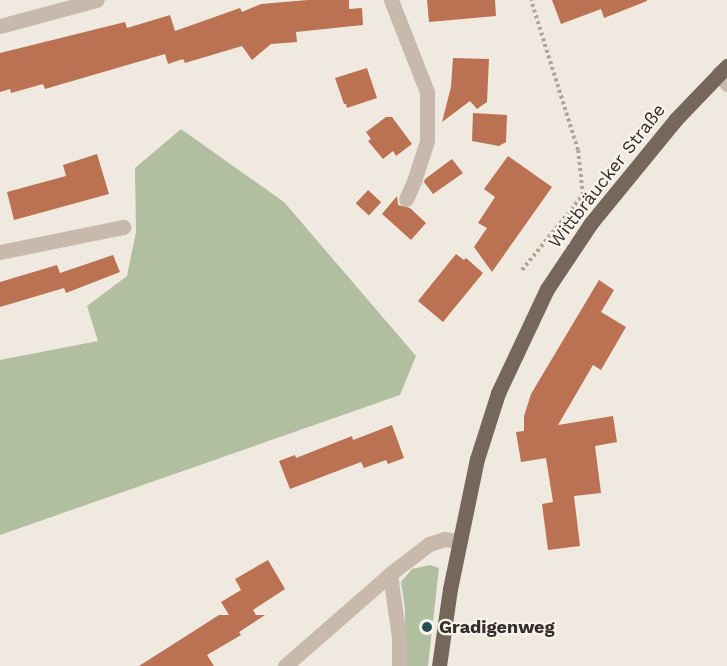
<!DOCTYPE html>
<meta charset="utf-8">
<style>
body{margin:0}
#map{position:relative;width:727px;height:666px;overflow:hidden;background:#f0e9df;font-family:"Work Sans",sans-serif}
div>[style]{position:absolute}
.green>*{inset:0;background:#b2bea0}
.building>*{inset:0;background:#ba7253;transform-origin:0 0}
.path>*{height:4px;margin-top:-2px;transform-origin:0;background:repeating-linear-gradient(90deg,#b3a496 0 3px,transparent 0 6px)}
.minor>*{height:15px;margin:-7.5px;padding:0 7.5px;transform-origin:7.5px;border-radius:7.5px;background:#c7baac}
.major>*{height:15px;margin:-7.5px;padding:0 7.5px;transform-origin:7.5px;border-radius:7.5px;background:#76675d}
.dots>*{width:16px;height:16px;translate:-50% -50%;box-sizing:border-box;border:3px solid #f8f3eb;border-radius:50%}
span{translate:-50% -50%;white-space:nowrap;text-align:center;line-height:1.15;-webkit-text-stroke:4.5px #f8f3eb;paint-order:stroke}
.street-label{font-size:18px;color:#362f2a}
.poi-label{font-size:18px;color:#362f2a;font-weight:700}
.left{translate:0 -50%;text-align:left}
</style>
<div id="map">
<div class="green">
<i style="clip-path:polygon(181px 129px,284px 202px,416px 356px,400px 395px,0 535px,0 360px,98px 341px,87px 306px,127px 276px,136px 232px,135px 168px)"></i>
<i style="clip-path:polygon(430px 565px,439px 568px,428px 666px,405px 666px,405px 609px,401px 582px,412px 569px)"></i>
</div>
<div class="building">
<i style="clip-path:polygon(308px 0,349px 0,349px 9px,362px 8px,363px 25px,296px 32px,297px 42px,271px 44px,252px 60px,242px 46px,185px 63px,183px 59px,168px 64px,165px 54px,45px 89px,43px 84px,11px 93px,10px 89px,0 92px,0 53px,125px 22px,127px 28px,170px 15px,175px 31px,240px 8px,242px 12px,261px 4px)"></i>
<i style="clip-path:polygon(427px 0,495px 0,496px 16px,429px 22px)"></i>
<i style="clip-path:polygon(552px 0,647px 0,647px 1px,604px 18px,601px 9px,561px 24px)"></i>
<i style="clip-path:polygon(453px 58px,489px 59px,487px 102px,477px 109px,470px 101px,442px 122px,451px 87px)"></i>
<i style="clip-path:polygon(367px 68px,377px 98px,347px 108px,346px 104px,344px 104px,335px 78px)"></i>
<i style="clip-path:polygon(473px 113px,507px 115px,506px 142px,499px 146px,472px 141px)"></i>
<i style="clip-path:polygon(386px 117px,392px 117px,412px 144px,396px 156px,393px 151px,383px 159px,368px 141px,371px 139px,366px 132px)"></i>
<i style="clip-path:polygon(97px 154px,109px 194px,14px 220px,7px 192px,66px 176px,63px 165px)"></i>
<i style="clip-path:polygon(508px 156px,552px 187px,492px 272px,474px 247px,487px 228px,478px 223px,495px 197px,484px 189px)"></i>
<i style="clip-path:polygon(452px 159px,463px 173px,433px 194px,424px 182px,425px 179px)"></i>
<i style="left:368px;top:190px;width:18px;height:18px;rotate:43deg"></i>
<i style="clip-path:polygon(397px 196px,398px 205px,410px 208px,426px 223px,411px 240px,382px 214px)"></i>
<i style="clip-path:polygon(456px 254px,464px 260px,466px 258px,483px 273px,443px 322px,418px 301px)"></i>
<i style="clip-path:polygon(113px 255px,120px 272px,66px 293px,64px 288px,0 307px,0 282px,57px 265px,60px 273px)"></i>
<i style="clip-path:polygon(599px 280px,614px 290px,601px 312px,626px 327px,601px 370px,593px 365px,558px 425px,613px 416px,617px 442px,595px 446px,601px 493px,574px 496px,580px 546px,548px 550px,542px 504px,553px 502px,546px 458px,521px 462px,516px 432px,524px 431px,524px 416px,531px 394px)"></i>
<i style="clip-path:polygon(392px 425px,404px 458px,388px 464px,386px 460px,364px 468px,361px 462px,290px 489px,279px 461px,295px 455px,296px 458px,352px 436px,353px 440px)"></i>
<i style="clip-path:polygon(268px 560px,285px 589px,253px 610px,256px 615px,265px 615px,239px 632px,241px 635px,207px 655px,214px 666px,139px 666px,219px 615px,229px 615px,221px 602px,241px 590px,235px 579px)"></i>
</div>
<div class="path">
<i style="left:522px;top:270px;width:97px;rotate:-50.9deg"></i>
<i style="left:583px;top:195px;width:45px;rotate:-96.3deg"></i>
<i style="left:578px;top:150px;width:157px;rotate:-107.4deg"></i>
</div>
<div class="minor">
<i style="left:391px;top:0;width:99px;rotate:68.6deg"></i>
<i style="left:427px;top:92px;width:49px;rotate:90deg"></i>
<i style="left:427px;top:141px;width:40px;rotate:108deg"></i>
<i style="left:415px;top:179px;width:22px;rotate:114deg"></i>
<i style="left:0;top:26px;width:100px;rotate:-15deg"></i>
<i style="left:719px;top:73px;width:14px;rotate:54deg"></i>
<i style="left:0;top:252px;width:126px;rotate:-11.5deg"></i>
<i style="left:390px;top:574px;width:64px;rotate:81.9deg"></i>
<i style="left:399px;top:637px;width:29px;rotate:90deg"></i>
<i style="left:285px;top:666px;width:140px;rotate:-41.2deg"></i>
<i style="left:390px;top:574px;width:49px;rotate:-37.6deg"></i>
<i style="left:429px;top:544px;width:16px;rotate:-18deg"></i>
<i style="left:444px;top:539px;width:15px;rotate:8deg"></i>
</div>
<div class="major">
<i style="left:439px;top:666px;width:78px;rotate:-81.9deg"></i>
<i style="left:450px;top:589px;width:133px;rotate:-78.3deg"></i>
<i style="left:477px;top:459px;width:69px;rotate:-72.3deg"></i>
<i style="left:498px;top:393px;width:115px;rotate:-64.8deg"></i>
<i style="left:547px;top:289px;width:79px;rotate:-56.3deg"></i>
<i style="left:591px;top:223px;width:134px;rotate:-50.7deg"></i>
<i style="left:676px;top:119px;width:74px;rotate:-46.1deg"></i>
</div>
<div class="dots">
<i style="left:427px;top:627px;background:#244e54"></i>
</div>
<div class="street-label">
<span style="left:607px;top:176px;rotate:-52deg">Wittbräucker Straße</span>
</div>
<div class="poi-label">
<span class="left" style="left:439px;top:627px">Gradigenweg</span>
</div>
</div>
